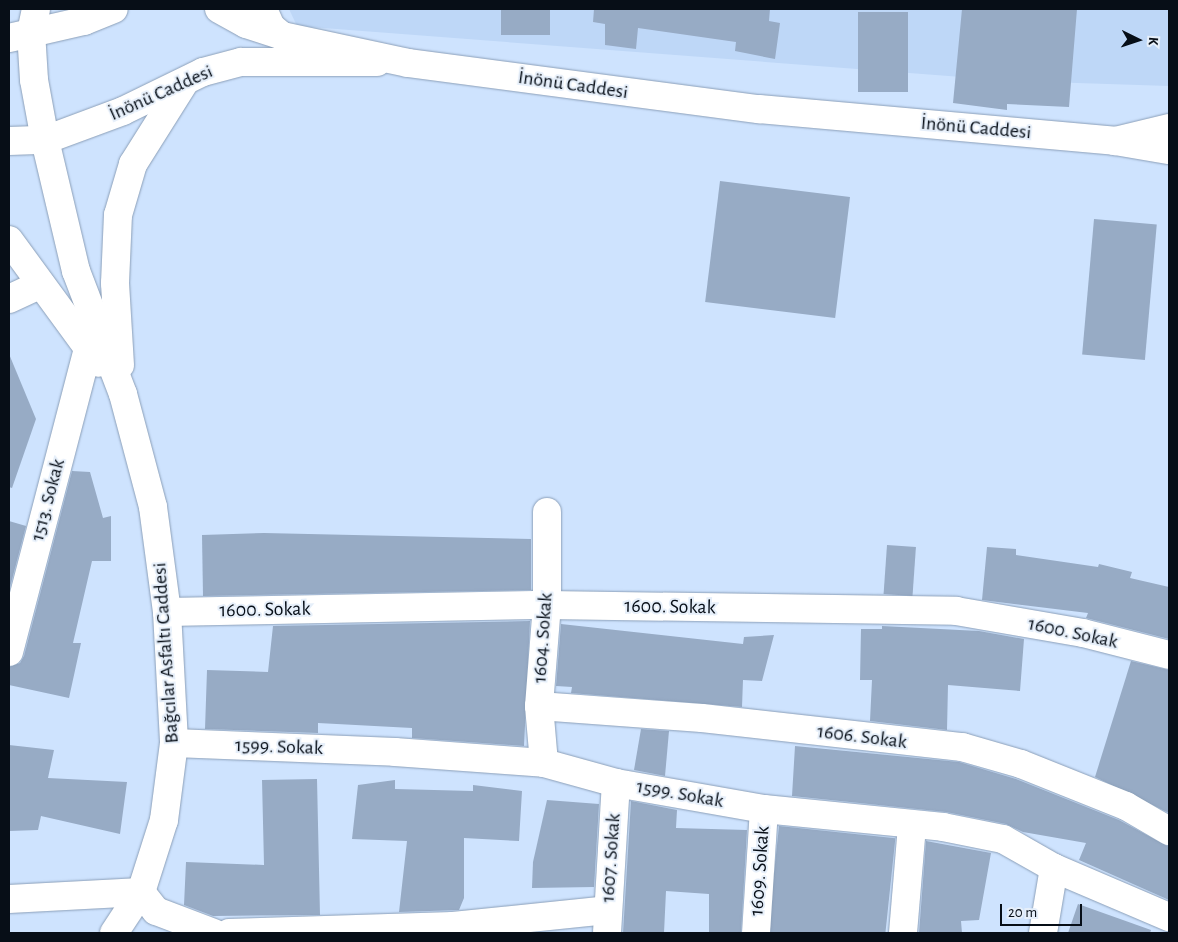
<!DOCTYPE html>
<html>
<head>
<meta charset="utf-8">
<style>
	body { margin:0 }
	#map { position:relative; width:1178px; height:942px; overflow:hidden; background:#cee3fe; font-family:"Alegreya Sans",sans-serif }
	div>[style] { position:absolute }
	.built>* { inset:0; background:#bed7f7 }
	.building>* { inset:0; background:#97abc5; transform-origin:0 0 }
	.roads { filter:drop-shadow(0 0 1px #8b9fb8) drop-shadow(0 0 1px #8b9fb8) }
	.minor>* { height:28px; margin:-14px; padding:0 14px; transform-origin:14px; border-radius:14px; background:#fff }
	.secondary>* { height:28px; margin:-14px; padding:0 14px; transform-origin:14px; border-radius:14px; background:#fff }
	.primary>* { height:28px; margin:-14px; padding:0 14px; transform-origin:14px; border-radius:14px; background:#fff }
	span { translate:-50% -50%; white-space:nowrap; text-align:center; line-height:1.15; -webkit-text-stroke:4px #e6effa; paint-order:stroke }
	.street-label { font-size:20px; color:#070e17 }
	.frame { position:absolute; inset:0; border:10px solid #070e17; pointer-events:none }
	.north { position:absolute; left:1113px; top:15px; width:50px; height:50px; -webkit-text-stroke:4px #e6effa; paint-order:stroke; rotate:94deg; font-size:14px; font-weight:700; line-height:20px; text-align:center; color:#070e17 }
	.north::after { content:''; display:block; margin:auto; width:18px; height:22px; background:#070e17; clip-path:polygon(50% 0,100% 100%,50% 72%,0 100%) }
	.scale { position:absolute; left:1000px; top:904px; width:82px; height:22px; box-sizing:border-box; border:2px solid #070e17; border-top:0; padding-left:6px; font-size:15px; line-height:18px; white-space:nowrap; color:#070e17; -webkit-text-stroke:4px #e6effa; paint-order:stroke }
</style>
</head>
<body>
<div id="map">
	<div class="built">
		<i style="clip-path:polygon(289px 9px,1169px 9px,1169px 86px,1014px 81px,297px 26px)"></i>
	</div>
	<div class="building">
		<i style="left:501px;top:9px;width:49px;height:26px"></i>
		<i style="clip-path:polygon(594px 9px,770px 9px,769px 21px,780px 23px,775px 59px,735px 51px,736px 42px,638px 28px,636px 49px,605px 45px,605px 24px,593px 22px)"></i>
		<i style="clip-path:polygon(962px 9px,1077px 9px,1069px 107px,1007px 104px,1007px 110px,953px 103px)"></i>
		<i style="left:858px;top:12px;width:50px;height:80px"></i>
		<i style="left:720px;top:181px;width:131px;height:122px;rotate:7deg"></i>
		<i style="left:1094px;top:219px;width:63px;height:136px;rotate:5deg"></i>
		<i style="clip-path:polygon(9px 354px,36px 419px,12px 488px,9px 487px)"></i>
		<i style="clip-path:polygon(72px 471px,90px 472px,103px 518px,111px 516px,111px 561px,92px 561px,73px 643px,81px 643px,69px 698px,9px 685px,9px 667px,20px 663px,24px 656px)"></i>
		<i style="clip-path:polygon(9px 521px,26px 526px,9px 591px)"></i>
		<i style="clip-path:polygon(264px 533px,531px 539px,531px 590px,203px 596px,202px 535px)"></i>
		<i style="left:887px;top:545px;width:29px;height:49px;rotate:4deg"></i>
		<i style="clip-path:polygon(987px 547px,1016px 549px,1016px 555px,1098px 567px,1099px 564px,1132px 572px,1130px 578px,1169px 587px,1169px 639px,1086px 618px,1088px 613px,982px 600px)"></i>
		<i style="clip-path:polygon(530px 621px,524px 746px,412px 738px,412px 728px,318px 723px,318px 733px,205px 729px,207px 670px,268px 672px,273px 626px)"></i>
		<i style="clip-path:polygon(561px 624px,743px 644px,744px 637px,774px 635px,762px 681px,743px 680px,742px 707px,571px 693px,572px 687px,556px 686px)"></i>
		<i style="clip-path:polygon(882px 626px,979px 631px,1024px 639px,1020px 691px,948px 685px,947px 730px,870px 721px,872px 680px,860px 680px,861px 629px,882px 629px)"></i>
		<i style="clip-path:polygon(1131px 661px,1169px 670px,1169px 813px,1095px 777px)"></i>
		<i style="clip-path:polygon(641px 729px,669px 731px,665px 776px,634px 770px)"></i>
		<i style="clip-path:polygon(9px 745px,54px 750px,48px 778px,127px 782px,120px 834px,41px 816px,38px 830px,9px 831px)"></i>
		<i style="clip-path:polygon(795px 746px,959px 762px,1016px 779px,1119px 820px,1169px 847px,1169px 900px,1079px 860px,1086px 843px,1023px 832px,1006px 824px,946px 812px,792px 796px)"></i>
		<i style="clip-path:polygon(317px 779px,320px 915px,213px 916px,184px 905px,186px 862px,264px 865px,262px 780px)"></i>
		<i style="clip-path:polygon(395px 780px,395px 789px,473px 791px,473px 785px,522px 791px,519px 841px,464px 838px,464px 898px,459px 910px,399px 912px,407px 841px,352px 839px,358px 785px)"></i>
		<i style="clip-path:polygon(547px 800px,599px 804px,594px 887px,532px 888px,533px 862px)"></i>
		<i style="clip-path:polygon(631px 801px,677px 810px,676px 828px,747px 830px,741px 933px,709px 933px,709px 894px,666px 891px,664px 933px,623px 933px)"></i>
		<i style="left:779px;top:826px;width:117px;height:107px;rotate:6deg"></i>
		<i style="clip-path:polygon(926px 841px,991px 853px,979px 920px,961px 921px,962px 933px,919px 933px)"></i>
		<i style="clip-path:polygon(1078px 904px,1151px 930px,1150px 933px,1068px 933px)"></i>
	</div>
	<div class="roads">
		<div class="minor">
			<i style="left:9px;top:299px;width:35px;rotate:-25deg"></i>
			<i style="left:167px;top:612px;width:380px;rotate:-1.1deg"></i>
			<i style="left:547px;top:605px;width:409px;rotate:0.8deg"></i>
			<i style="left:956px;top:611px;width:129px;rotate:9.8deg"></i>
			<i style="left:1083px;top:633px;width:89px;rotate:14.3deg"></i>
			<i style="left:9px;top:652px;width:314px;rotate:-75.4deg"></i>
			<i style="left:539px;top:706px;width:163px;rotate:4.2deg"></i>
			<i style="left:702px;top:718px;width:262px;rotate:6.4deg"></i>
			<i style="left:962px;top:747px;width:61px;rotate:16.1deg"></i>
			<i style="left:1021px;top:764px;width:113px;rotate:21.8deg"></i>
			<i style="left:1126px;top:806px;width:50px;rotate:30.2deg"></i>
			<i style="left:174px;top:743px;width:221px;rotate:2.3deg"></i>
			<i style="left:395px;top:752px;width:149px;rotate:4.2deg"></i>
			<i style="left:544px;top:763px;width:75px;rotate:15.5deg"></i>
			<i style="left:616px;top:783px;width:150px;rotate:10deg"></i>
			<i style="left:764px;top:809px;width:180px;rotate:5.7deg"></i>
			<i style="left:943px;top:827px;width:61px;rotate:11.3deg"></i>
			<i style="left:1003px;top:839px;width:59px;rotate:29.6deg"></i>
			<i style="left:1054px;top:868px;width:125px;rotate:23.1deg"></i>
			<i style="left:544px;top:763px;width:57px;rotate:-95deg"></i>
			<i style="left:539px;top:706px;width:101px;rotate:-85.5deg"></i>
			<i style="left:547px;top:605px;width:93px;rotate:-90deg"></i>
			<i style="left:9px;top:899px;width:132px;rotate:-3deg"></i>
			<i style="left:141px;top:892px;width:24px;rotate:52deg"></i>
			<i style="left:156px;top:911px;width:62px;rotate:20.8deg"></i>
			<i style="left:229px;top:933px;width:224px;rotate:-1.8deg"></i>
			<i style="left:453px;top:926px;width:155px;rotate:-5.9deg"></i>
			<i style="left:607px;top:933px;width:150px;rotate:-86.6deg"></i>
			<i style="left:756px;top:933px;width:124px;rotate:-86.3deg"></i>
			<i style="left:903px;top:933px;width:108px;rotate:-85.2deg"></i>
			<i style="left:1043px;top:933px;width:66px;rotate:-80.4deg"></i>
		</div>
		<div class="secondary">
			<i style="left:36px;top:9px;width:24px;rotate:102deg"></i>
			<i style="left:31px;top:32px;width:48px;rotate:86.4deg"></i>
			<i style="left:34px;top:80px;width:61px;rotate:79.6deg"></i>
			<i style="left:45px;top:140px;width:135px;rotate:76.7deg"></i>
			<i style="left:76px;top:271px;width:132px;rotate:69.1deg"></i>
			<i style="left:123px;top:394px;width:117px;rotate:75.1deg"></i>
			<i style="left:153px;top:507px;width:106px;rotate:82.4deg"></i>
			<i style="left:167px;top:612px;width:131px;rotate:86.9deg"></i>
			<i style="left:174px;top:743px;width:78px;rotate:97.4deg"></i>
			<i style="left:164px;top:820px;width:76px;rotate:107.7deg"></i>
			<i style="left:141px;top:892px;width:49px;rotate:123.4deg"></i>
			<i style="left:263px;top:9px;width:20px;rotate:66deg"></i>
			<i style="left:271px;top:27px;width:14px;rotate:39deg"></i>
			<i style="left:9px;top:38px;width:77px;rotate:-12.8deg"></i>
			<i style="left:84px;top:21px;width:32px;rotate:-22deg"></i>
			<i style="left:9px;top:141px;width:36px;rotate:-2deg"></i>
			<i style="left:45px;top:140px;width:83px;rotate:-20.4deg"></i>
			<i style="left:123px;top:111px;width:89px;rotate:-26deg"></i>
			<i style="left:203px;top:72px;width:39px;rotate:-15deg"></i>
			<i style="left:241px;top:62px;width:136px"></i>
			<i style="left:1115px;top:141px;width:56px;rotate:-13.5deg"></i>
			<i style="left:9px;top:240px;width:152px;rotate:53.8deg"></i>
			<i style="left:120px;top:365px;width:82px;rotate:-93.5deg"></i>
			<i style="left:115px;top:283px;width:68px;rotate:-87.5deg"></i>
			<i style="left:118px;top:215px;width:53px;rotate:-73.6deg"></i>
			<i style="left:133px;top:164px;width:96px;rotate:-57.8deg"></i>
		</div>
		<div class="primary">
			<i style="left:219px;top:9px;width:31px;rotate:29deg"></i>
			<i style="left:246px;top:24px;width:38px;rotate:18deg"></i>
			<i style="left:282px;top:36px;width:129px;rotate:12.1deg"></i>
			<i style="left:408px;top:63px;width:354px;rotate:7.5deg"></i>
			<i style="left:759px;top:109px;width:357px;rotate:5.1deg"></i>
			<i style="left:1115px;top:141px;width:55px;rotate:9.5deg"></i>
		</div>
	</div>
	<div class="street-label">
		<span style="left:573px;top:85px;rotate:8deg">İnönü Caddesi</span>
		<span style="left:161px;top:93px;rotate:-24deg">İnönü Caddesi</span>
		<span style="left:976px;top:128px;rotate:5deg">İnönü Caddesi</span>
		<span style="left:48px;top:500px;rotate:-75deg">1513. Sokak</span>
		<span style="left:670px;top:607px;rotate:1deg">1600. Sokak</span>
		<span style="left:265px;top:610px;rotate:-1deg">1600. Sokak</span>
		<span style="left:1073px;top:633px;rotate:12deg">1600. Sokak</span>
		<span style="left:543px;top:638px;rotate:-86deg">1604. Sokak</span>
		<span style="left:166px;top:653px;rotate:-94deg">Bağcılar Asfaltı Caddesi</span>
		<span style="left:862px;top:737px;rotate:7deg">1606. Sokak</span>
		<span style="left:279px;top:747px;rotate:2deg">1599. Sokak</span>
		<span style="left:680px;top:794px;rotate:10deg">1599. Sokak</span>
		<span style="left:611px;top:858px;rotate:-86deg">1607. Sokak</span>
		<span style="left:760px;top:871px;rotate:-86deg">1609. Sokak</span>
	</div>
	<div class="frame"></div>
	<div class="north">K</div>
	<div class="scale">20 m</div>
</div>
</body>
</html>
